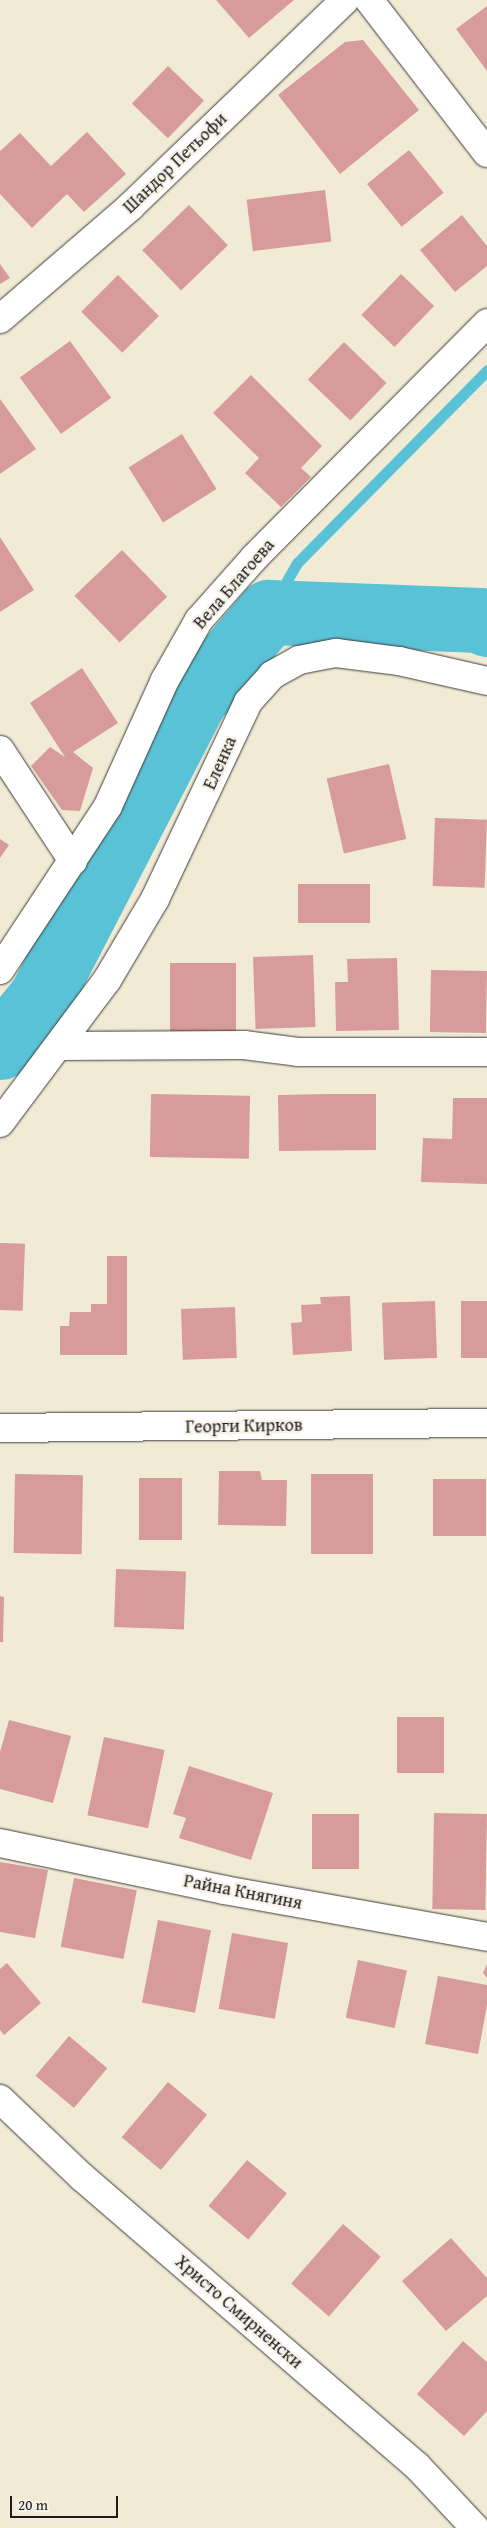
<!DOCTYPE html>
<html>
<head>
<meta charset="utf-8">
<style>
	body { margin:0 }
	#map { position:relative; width:487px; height:2528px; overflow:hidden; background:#f1ebd5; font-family:"Gentium Book Plus",serif }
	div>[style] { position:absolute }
	.stream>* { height:11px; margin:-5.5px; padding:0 5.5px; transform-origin:5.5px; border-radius:5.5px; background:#5ac2d7 }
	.river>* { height:65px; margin:-32.5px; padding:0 32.5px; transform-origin:32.5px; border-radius:32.5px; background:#5ac2d7 }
	.building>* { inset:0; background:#d69b9a; transform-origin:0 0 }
	.roads { filter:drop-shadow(0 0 1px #3c3b38) drop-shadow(0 0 1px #3c3b38) }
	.minor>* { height:28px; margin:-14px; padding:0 14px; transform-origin:14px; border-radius:14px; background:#fff }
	span { translate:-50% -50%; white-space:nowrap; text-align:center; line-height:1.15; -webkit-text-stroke:4.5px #f7f3e8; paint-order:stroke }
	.street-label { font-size:18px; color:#1c1c1c }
	.scale { position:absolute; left:10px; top:2496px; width:108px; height:22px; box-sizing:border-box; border:2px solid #1c1c1c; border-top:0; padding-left:6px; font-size:15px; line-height:18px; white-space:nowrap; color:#1c1c1c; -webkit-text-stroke:4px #f7f3e8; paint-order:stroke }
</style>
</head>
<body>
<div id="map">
	<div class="stream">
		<i style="left:269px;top:612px;width:56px;rotate:-60.3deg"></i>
		<i style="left:297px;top:563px;width:271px;rotate:-45.4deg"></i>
	</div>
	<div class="river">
		<i style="left:0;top:1047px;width:65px;rotate:-50.6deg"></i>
		<i style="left:41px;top:997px;width:334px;rotate:-62.7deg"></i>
		<i style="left:194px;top:700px;width:116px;rotate:-49.6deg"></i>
		<i style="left:269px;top:612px;width:211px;rotate:2.2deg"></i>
		<i style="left:480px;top:620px;width:8px;rotate:30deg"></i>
	</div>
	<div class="building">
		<i style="clip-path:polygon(216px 0,294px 0,249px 38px)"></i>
		<i style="clip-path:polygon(487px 6px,487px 71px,456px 29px)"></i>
		<i style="clip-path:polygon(363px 40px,419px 110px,340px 174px,278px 95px,345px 42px)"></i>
		<i style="left:168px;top:66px;width:50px;height:52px;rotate:44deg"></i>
		<i style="clip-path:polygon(87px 132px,126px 174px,84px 212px,67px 194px,32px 228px,0 194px,0 151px,20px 133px,51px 166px)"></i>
		<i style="left:409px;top:150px;width:55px;height:54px;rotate:51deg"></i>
		<i style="left:325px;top:190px;width:52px;height:79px;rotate:83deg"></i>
		<i style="left:189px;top:205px;width:56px;height:65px;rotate:46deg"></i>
		<i style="clip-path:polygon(462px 215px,487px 246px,487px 266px,455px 292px,420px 250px)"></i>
		<i style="clip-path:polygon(0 264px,10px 278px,0 284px)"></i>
		<i style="left:401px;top:274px;width:46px;height:57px;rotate:44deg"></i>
		<i style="left:118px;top:275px;width:58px;height:52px;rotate:45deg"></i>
		<i style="left:70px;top:341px;width:70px;height:62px;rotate:54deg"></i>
		<i style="left:344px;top:342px;width:59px;height:52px;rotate:44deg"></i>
		<i style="clip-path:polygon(251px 375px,322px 446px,301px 468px,311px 477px,281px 507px,245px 473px,259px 458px,213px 413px)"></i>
		<i style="clip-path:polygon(0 399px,36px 449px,0 474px)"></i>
		<i style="left:182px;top:434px;width:65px;height:63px;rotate:58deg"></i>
		<i style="clip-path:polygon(0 537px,34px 590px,0 612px)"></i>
		<i style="left:122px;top:550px;width:65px;height:66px;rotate:46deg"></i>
		<i style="clip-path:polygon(82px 668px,118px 723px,73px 752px,93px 768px,80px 811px,62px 810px,31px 766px,50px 747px,65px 757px,30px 703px)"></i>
		<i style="left:389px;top:764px;width:77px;height:64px;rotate:77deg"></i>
		<i style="left:435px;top:818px;width:52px;height:68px;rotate:2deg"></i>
		<i style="clip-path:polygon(0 839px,9px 845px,0 858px)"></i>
		<i style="left:298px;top:884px;width:72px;height:39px"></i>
		<i style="left:313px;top:955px;width:72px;height:60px;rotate:88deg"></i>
		<i style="clip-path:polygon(397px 958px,399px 1030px,336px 1031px,335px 982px,348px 982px,347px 959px)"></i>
		<i style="left:170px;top:963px;width:66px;height:74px"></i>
		<i style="left:431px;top:970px;width:56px;height:62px;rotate:1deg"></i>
		<i style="left:151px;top:1094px;width:99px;height:63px;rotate:1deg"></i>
		<i style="clip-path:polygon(329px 1094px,376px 1094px,376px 1150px,279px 1151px,278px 1095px)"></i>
		<i style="clip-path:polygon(453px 1098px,487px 1098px,487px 1184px,421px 1182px,423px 1138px,452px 1139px)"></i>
		<i style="left:0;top:1243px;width:25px;height:67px;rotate:2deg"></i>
		<i style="clip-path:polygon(107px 1256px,127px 1256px,127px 1355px,60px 1355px,60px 1326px,69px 1326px,70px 1312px,91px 1312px,91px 1304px,107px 1304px)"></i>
		<i style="clip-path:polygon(350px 1296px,352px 1351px,293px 1355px,291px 1323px,302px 1322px,301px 1305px,321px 1304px,320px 1297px)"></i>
		<i style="left:435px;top:1301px;width:57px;height:53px;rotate:88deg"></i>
		<i style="left:487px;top:1301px;width:57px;height:26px;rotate:90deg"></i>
		<i style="left:235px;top:1307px;width:51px;height:54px;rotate:88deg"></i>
		<i style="clip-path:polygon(219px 1471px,260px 1471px,262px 1480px,287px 1480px,286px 1526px,218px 1525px)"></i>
		<i style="left:15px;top:1474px;width:68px;height:79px;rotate:1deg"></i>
		<i style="left:311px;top:1474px;width:62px;height:80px"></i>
		<i style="left:139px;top:1478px;width:43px;height:62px"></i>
		<i style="left:433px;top:1479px;width:53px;height:57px"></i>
		<i style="left:116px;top:1569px;width:70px;height:58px;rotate:2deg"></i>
		<i style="clip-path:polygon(0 1596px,4px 1597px,3px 1642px,0 1642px)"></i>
		<i style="left:397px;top:1717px;width:47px;height:56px"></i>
		<i style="clip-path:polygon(9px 1720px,71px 1736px,53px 1803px,0 1789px,0 1752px)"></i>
		<i style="left:104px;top:1737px;width:62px;height:80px;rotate:12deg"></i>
		<i style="clip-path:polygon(189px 1766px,273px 1793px,251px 1860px,179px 1838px,186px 1818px,173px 1814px)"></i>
		<i style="left:434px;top:1813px;width:53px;height:96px;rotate:1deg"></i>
		<i style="left:312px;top:1814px;width:47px;height:55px"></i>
		<i style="clip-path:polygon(0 1862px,48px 1870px,35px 1938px,0 1932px)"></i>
		<i style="left:74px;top:1878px;width:64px;height:70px;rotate:11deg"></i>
		<i style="left:158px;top:1920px;width:54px;height:84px;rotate:11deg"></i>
		<i style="left:232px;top:1933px;width:57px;height:77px;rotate:10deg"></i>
		<i style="left:358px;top:1960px;width:50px;height:59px;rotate:12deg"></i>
		<i style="clip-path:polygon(7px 1963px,41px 2003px,4px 2035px,0 2030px,0 1969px)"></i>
		<i style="clip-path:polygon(487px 1964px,487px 1978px,483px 1973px)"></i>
		<i style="clip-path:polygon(438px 1976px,487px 1985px,487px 2005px,478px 2054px,425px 2044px)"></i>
		<i style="left:69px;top:2036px;width:50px;height:52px;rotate:40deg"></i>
		<i style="left:168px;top:2082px;width:51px;height:72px;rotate:40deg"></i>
		<i style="left:247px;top:2160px;width:52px;height:60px;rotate:40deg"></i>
		<i style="left:343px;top:2224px;width:50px;height:79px;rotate:41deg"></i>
		<i style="clip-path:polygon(451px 2238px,487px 2278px,487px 2296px,446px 2331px,402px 2281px)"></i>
		<i style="clip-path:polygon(463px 2341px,487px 2362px,487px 2411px,464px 2436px,417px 2394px)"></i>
	</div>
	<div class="roads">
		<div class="minor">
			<i style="left:369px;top:0;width:193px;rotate:52.4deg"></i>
			<i style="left:0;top:319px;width:172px;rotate:-40.7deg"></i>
			<i style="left:130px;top:207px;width:298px;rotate:-43.9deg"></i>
			<i style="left:0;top:750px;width:133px;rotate:56.7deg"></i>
			<i style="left:0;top:970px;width:196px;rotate:-56.6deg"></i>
			<i style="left:108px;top:806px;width:138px;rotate:-65.7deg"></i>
			<i style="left:165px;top:680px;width:69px;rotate:-60.5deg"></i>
			<i style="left:199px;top:620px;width:83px;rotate:-48.4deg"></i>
			<i style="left:254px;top:558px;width:331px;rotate:-45.2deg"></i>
			<i style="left:59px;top:1046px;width:185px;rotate:-0.3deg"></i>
			<i style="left:244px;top:1045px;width:54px;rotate:7.4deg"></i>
			<i style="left:298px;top:1052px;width:189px"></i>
			<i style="left:0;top:1123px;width:179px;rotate:-53.2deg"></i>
			<i style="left:107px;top:980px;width:94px;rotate:-59.3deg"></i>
			<i style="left:155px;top:899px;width:218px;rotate:-64.7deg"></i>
			<i style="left:248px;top:702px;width:36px;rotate:-48deg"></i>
			<i style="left:272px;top:675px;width:31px;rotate:-29deg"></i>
			<i style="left:299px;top:660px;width:38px;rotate:-11deg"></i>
			<i style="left:336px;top:653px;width:64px;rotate:7.2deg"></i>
			<i style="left:399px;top:661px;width:90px;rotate:12.8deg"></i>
			<i style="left:0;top:1428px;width:487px;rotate:-0.6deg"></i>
			<i style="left:0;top:1843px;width:229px;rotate:11.8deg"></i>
			<i style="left:224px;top:1890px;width:267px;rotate:10.1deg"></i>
			<i style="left:0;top:2099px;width:113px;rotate:43.6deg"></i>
			<i style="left:82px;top:2177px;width:442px;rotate:40.8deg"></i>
			<i style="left:417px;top:2466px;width:85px;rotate:46.9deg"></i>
		</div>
	</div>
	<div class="street-label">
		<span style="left:175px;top:163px;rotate:-44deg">Шандор Петьофи</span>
		<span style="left:234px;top:584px;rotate:-49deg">Вела Благоева</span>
		<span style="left:220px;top:763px;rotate:-66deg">Еленка</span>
		<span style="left:244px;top:1426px;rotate:-1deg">Георги Кирков</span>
		<span style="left:243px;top:1892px;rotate:11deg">Райна Княгиня</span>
		<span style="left:239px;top:2312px;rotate:41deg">Христо Смирненски</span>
	</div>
	<div class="scale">20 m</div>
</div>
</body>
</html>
